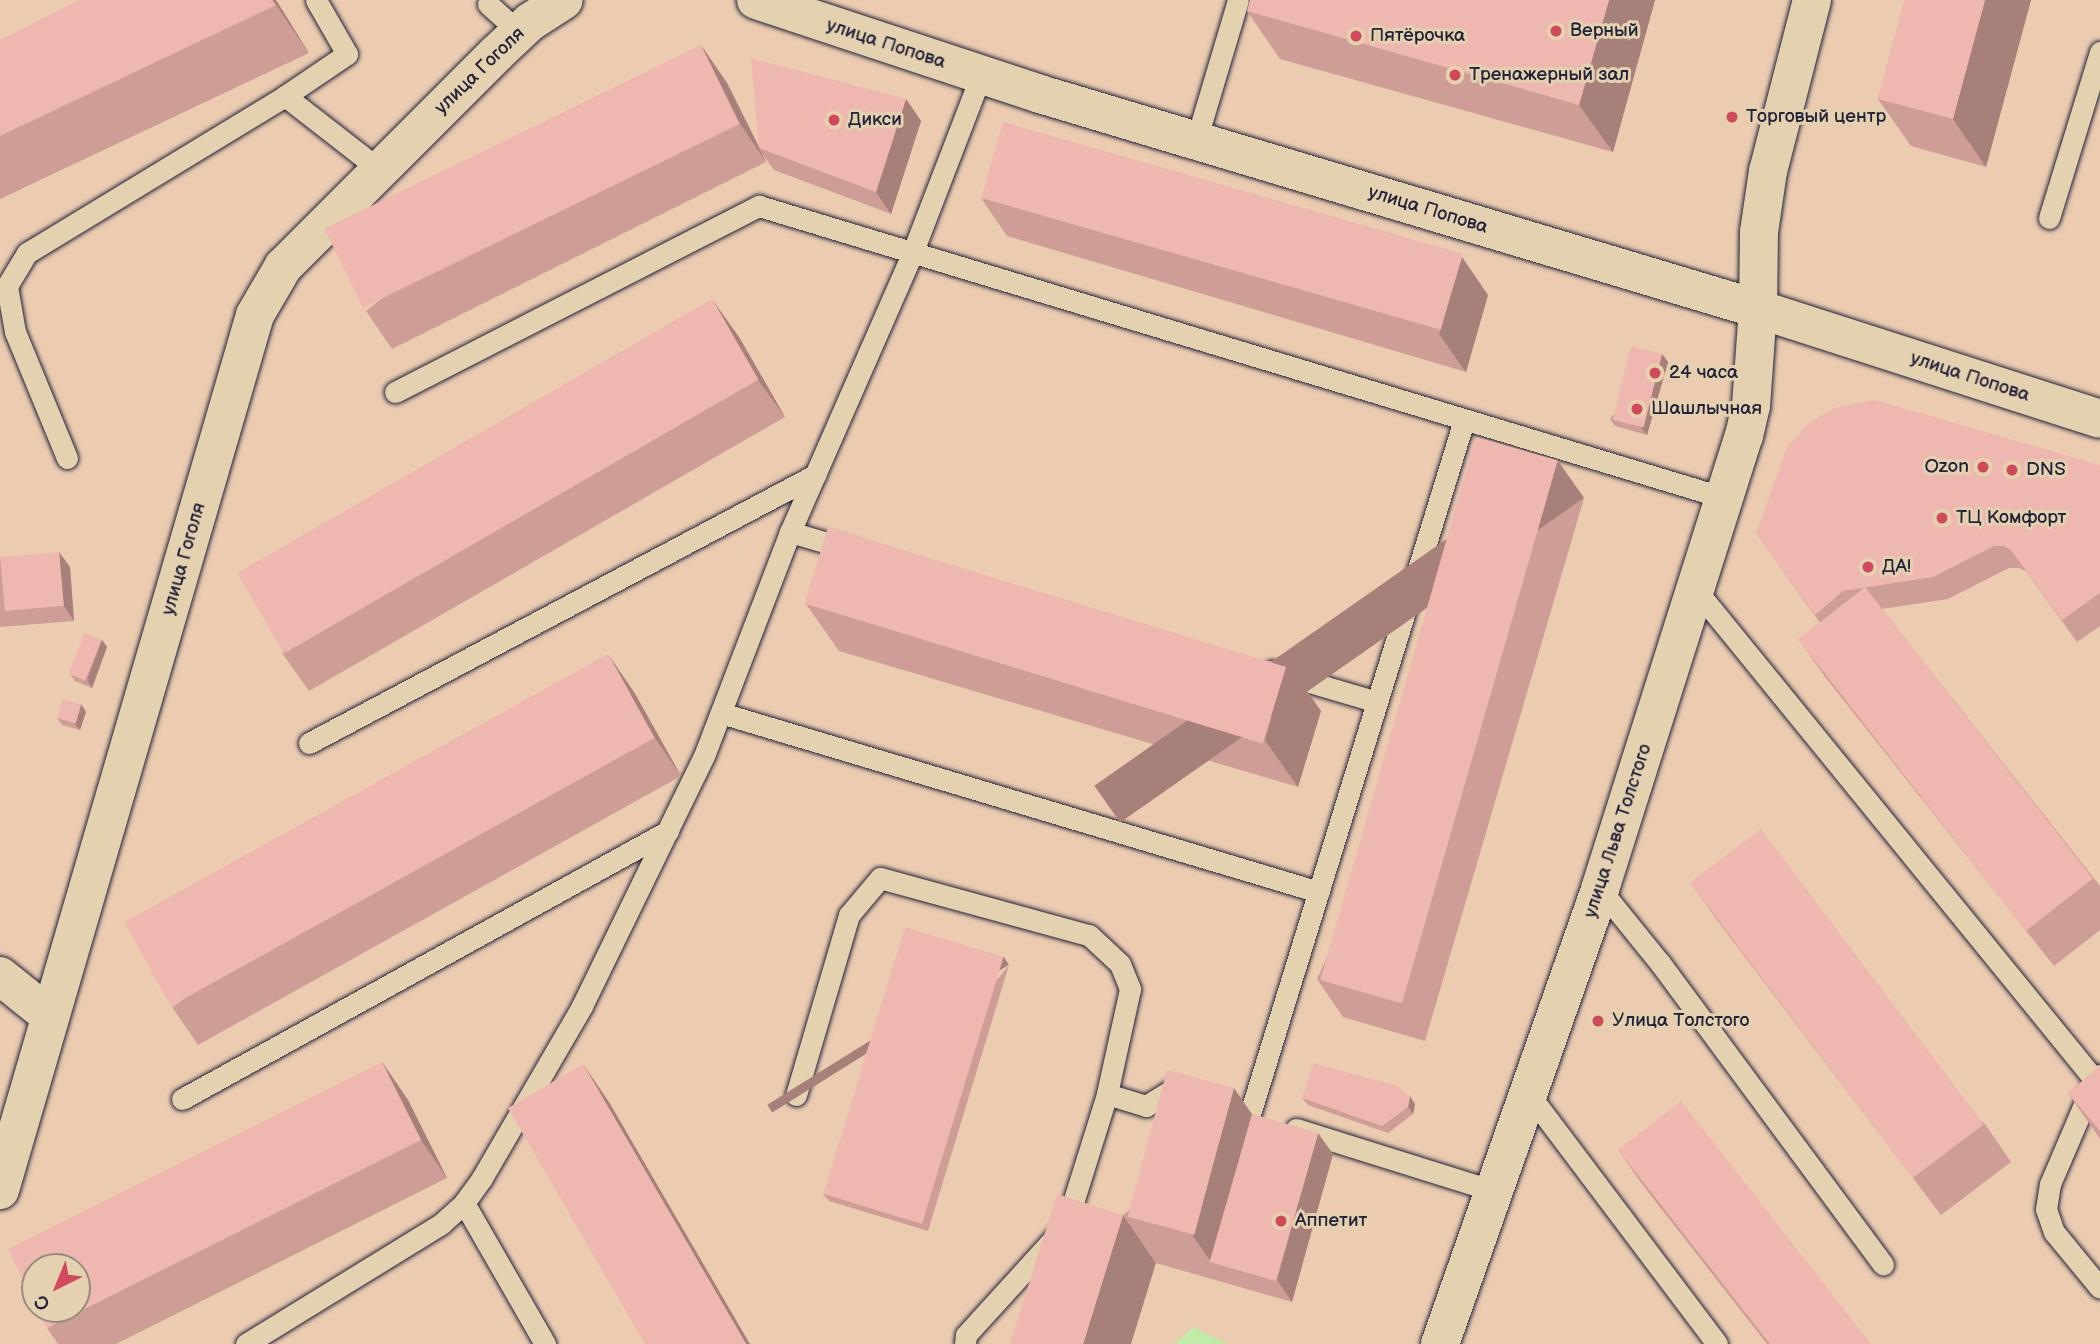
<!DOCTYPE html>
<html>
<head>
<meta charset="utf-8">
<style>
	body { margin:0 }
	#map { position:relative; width:2100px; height:1344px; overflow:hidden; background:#ebccb1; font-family:"Balsamiq Sans",sans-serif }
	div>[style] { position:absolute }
	.green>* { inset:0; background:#c0eba8 }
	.roads { filter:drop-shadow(0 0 2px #22223b) drop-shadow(0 0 2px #22223b) }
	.service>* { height:21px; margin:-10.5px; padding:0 10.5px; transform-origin:10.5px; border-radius:10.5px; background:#e4d1af }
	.minor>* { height:38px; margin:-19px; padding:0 19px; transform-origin:19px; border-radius:19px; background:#e4d1af }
	.tertiary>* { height:38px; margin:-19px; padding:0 19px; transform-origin:19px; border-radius:19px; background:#e4d1af }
	.secondary>* { height:38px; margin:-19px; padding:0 19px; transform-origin:19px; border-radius:19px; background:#e4d1af }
	.wall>* { inset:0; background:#cd9d96 }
	.shaded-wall>* { inset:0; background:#a7807a; transform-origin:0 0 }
	.building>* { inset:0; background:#eeb7af; transform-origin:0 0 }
	.dots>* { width:19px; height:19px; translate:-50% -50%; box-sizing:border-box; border:4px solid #e4d1af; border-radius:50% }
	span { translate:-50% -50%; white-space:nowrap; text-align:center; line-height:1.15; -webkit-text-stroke:6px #e4d1af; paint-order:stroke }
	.poi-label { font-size:19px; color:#22223b }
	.left { translate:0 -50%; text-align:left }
	.right { translate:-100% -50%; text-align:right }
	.street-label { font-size:19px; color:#22223b }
	.north { position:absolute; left:21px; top:1253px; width:70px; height:70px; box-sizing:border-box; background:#e4d1af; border:2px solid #968b81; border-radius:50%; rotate:223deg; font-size:19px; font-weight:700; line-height:28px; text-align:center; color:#22223b }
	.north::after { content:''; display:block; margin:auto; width:24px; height:32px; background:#d1495b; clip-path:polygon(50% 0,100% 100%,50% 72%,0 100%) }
</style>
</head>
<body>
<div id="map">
	<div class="green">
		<i style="clip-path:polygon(1193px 1327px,1227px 1344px,1175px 1344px)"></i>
	</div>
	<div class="roads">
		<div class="service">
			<i style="left:488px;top:4px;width:42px;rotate:42.1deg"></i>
			<i style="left:285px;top:96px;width:75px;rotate:-34.1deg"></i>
			<i style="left:347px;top:54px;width:62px;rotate:-119.9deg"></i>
			<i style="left:1196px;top:141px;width:147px;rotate:-73.4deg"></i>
			<i style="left:2049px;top:218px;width:174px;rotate:-72.9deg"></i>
			<i style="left:395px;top:392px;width:409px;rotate:-27.1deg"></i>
			<i style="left:759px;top:206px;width:1009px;rotate:16.82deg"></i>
			<i style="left:67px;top:458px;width:136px;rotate:-112.4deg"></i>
			<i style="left:15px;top:332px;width:47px;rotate:-99.9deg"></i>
			<i style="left:7px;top:286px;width:39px;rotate:-59deg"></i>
			<i style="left:27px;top:253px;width:302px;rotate:-31.3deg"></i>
			<i style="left:285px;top:96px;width:120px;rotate:37.9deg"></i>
			<i style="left:790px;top:532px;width:64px;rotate:16.4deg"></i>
			<i style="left:1696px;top:590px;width:630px;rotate:50.86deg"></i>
			<i style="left:2094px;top:1079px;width:7px;rotate:-34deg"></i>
			<i style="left:1272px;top:671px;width:109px;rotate:16.4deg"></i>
			<i style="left:721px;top:713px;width:624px;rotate:16.66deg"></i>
			<i style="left:309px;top:743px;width:573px;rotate:-27.91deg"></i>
			<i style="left:1600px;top:889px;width:95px;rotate:51deg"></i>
			<i style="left:1660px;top:963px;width:375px;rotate:53.5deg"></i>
			<i style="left:2092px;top:1086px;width:107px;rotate:113.2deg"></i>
			<i style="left:2050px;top:1184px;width:25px;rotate:99deg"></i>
			<i style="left:2046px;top:1209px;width:24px;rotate:71deg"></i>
			<i style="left:2054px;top:1232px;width:72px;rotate:50.6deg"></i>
			<i style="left:1528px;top:1093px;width:314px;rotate:53deg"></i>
			<i style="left:796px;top:1095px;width:188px;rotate:-73.6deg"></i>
			<i style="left:849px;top:915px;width:48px;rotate:-50deg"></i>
			<i style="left:880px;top:878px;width:217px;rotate:15.3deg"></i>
			<i style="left:1089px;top:935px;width:42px;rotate:43.1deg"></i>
			<i style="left:1120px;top:964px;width:27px;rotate:68deg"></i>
			<i style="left:1130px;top:989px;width:107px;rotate:102.4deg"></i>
			<i style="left:182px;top:1099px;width:555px;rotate:-28.87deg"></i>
			<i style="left:1250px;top:1114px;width:726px;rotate:-72.86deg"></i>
			<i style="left:1296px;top:1129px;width:207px;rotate:17.4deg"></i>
			<i style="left:464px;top:1203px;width:163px;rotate:60.1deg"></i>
			<i style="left:246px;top:1344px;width:229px;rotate:-31.6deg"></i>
			<i style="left:441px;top:1224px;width:31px;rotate:-42deg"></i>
			<i style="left:464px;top:1203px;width:31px;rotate:-54deg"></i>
			<i style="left:482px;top:1178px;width:199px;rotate:-59.8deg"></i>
			<i style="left:582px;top:1006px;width:278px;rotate:-64deg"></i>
			<i style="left:704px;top:756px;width:240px;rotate:-69deg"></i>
			<i style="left:790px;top:532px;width:304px;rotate:-66.3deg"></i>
			<i style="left:912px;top:254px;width:192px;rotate:-68.9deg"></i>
			<i style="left:965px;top:1344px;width:9px;rotate:-84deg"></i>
			<i style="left:966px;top:1335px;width:149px;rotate:-47.7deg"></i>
			<i style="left:1066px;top:1225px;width:137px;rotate:-72.6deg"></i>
			<i style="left:1107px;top:1094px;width:41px;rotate:17.1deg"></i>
			<i style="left:1146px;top:1106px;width:31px;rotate:-32deg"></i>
			<i style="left:1172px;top:1090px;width:14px;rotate:17deg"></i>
		</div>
		<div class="minor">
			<i style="left:756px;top:0;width:299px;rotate:18.3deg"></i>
			<i style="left:1040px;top:94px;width:749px;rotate:16.67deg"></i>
			<i style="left:0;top:976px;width:64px;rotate:38.7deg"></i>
			<i style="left:0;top:1190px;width:911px;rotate:-73.75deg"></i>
			<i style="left:255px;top:315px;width:56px;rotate:-59.7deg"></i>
			<i style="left:283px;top:267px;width:301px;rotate:-45deg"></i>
			<i style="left:496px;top:54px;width:47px;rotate:-43.3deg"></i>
			<i style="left:530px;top:22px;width:40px;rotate:-32.9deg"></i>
		</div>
		<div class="tertiary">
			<i style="left:1440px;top:1344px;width:482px;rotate:-70.6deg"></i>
			<i style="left:1600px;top:889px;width:475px;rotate:-72.4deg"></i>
			<i style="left:1744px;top:436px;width:31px;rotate:-77deg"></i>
			<i style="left:1751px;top:406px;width:97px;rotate:-85.9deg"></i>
		</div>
		<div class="secondary">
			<i style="left:1812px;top:0;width:177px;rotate:104.4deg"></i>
			<i style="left:1768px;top:171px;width:62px;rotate:98.4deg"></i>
			<i style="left:1759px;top:232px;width:77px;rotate:90.7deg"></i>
			<i style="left:1758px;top:309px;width:359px;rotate:17.8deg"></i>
		</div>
	</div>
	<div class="wall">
		<i style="clip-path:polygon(276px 0,309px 53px,0 199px,0 40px)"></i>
		<i style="clip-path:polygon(1655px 0,1613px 152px,1280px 59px,1247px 11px)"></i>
		<i style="clip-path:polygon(1905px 0,2031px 0,1986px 167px,1911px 146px,1878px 99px)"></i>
		<i style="clip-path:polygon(701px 45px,727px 83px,758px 145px,906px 99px,921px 121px,891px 214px,774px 170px,763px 155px,766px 162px,392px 349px,366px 311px)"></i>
		<i style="clip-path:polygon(981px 198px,1488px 295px,1466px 372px,1007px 236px)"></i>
		<i style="clip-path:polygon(739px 337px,785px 417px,309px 691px,282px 653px)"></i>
		<i style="clip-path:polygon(1662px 354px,1668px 362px,1647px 435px,1615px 426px,1610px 419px)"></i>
		<i style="clip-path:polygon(1558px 461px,1584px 498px,1425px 1041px,1343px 1017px,1317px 979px)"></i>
		<i style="clip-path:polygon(2100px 465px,2100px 626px,2077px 642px,2026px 571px,2019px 568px,2009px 568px,1948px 599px,1882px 609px,2100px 886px,2100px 930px,2054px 966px,1826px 678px,1799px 640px,1820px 623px,1756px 533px)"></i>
		<i style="clip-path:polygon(0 557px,70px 567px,74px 621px,0 627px)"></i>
		<i style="clip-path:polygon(806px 604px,1287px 663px,1321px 711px,1298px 787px,839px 651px)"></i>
		<i style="clip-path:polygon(102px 640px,107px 647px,92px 688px,75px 681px,70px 674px)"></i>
		<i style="clip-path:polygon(634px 692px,681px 776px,198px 1045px,172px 1007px)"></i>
		<i style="clip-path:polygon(81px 704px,86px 712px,80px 730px,62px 725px,57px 718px)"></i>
		<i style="clip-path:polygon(1690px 882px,1985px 1124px,2011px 1162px,1941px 1215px,1717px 920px)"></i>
		<i style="clip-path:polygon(1009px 965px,928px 1231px,829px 1201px,823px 1194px)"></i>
		<i style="clip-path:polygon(382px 1062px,408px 1100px,447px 1178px,116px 1344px,58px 1344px,47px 1328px)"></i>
		<i style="clip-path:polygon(2100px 1066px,2100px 1139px,2068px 1093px)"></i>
		<i style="clip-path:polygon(1302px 1098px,1415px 1104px,1413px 1114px,1388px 1133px,1308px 1105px)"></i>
		<i style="clip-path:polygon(1252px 1114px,1333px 1154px,1292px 1302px,1156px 1263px,1123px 1215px)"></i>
		<i style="clip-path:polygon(1618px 1150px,1871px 1344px,1767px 1344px,1645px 1188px)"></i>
	</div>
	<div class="shaded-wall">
		<i style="clip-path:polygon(272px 0,276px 0,309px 53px,276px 5px)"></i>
		<i style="clip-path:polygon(1609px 0,1655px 0,1613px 152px,1579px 105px)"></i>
		<i style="clip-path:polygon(1985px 0,2031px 0,1986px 167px,1953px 119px)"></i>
		<i style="clip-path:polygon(701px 45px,727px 83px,760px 149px,759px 148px,766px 162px,740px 124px)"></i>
		<i style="clip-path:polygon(906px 99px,921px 121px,891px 214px,876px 192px)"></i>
		<i style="clip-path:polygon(1462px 257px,1488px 295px,1466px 372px,1439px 334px)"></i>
		<i style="clip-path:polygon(712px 299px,739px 337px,785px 417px,758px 380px)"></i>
		<i style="clip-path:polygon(1662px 354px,1668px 362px,1647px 435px,1641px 428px)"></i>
		<i style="left:1558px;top:461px;width:45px;height:566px;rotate:55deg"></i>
		<i style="clip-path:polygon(59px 552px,70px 567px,74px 621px,64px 606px)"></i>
		<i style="clip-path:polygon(102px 640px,107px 647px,92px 688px,87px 680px)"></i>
		<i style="clip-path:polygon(608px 654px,634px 692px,681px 776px,655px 738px)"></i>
		<i style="clip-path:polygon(1287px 663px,1321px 711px,1298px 787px,1265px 740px)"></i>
		<i style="clip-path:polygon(81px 704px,86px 712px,80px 730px,74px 723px)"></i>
		<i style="left:1004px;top:957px;width:9px;height:279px;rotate:58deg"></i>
		<i style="clip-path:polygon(382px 1062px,408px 1100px,447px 1178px,421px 1140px)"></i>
		<i style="clip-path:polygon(583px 1064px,609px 1102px,750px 1344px,746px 1344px)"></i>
		<i style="clip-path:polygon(1234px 1088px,1267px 1136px,1211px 1262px,1193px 1236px)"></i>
		<i style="clip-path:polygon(1410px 1096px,1415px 1104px,1413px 1114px,1408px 1107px)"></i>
		<i style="clip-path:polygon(1318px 1133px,1333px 1154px,1292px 1302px,1277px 1280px)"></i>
		<i style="clip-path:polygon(1123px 1215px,1156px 1263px,1131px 1344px,1083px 1344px)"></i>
	</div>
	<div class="building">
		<i style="clip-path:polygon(79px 0,272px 0,276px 5px,0 136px,0 40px)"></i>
		<i style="clip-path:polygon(1250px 0,1609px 0,1579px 105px,1247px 11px)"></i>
		<i style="clip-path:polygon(1905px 0,1985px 0,1953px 119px,1878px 99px)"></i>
		<i style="left:701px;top:45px;width:88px;height:419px;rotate:64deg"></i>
		<i style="clip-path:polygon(751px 58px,906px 99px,876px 192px,759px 148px)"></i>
		<i style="left:1003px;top:122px;width:478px;height:79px;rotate:16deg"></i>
		<i style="left:712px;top:299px;width:93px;height:548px;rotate:60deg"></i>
		<i style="left:1631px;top:346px;width:32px;height:76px;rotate:14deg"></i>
		<i style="clip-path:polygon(1875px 400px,2100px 465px,2100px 593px,2062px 620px,2011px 550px,2004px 546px,1994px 546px,1933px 577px,1843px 591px,1815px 615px,1756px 533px,1787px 447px,1809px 423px,1834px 408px)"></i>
		<i style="left:1476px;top:437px;width:85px;height:565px;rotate:16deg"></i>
		<i style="left:828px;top:527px;width:479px;height:80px;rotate:17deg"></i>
		<i style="left:59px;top:552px;width:54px;height:59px;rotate:85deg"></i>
		<i style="left:1865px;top:587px;width:370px;height:85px;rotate:52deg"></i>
		<i style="left:85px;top:633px;width:18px;height:44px;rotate:22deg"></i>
		<i style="left:608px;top:654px;width:96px;height:553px;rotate:61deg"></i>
		<i style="left:63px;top:699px;width:19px;height:20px;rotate:16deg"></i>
		<i style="left:1761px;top:829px;width:370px;height:89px;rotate:53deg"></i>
		<i style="left:905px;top:927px;width:103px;height:279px;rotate:17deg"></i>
		<i style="clip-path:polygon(382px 1062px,421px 1140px,47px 1328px,38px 1309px,77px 1309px,77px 1267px,35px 1267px,35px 1304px,8px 1249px)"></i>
		<i style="clip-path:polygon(1313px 1063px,1397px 1086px,1410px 1096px,1408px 1107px,1382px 1126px,1302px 1098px)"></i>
		<i style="clip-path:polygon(583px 1064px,746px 1344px,645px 1344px,508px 1108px)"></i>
		<i style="clip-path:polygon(2100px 1066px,2100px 1131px,2068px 1093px)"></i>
		<i style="left:1167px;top:1070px;width:69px;height:152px;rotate:15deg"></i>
		<i style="clip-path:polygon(1681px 1101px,1871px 1344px,1770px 1344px,1618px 1150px)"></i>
		<i style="left:1252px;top:1114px;width:69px;height:154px;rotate:16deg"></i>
		<i style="clip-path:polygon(1057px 1194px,1123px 1215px,1083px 1344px,1010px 1344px)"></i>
	</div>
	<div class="dots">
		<i style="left:1556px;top:31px;background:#d1495b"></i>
		<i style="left:1356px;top:36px;background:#d1495b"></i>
		<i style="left:1455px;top:75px;background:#d1495b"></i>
		<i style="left:1732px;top:117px;background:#d1495b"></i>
		<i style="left:834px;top:120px;background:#d1495b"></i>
		<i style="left:1655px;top:373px;background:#d1495b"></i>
		<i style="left:1637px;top:409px;background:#d1495b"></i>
		<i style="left:1983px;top:467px;background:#d1495b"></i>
		<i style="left:2012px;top:470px;background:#d1495b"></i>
		<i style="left:1942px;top:518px;background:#d1495b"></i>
		<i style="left:1868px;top:567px;background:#d1495b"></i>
		<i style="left:1598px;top:1021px;background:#d1495b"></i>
		<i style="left:1281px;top:1221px;background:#d1495b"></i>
	</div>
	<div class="poi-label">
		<span class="left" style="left:1570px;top:31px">Верный</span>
		<span class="left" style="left:1370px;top:36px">Пятёрочка</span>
		<span class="left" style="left:1469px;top:75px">Тренажерный зал</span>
		<span class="left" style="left:1746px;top:117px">Торговый центр</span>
		<span class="left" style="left:848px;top:120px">Дикси</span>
		<span class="left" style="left:1669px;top:373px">24 часа</span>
		<span class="left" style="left:1651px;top:409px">Шашлычная</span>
		<span class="right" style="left:1969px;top:467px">Ozon</span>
		<span class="left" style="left:2026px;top:470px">DNS</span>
		<span class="left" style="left:1956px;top:518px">ТЦ Комфорт</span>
		<span class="left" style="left:1882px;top:567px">ДА!</span>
		<span class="left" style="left:1612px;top:1021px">Улица Толстого</span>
		<span class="left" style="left:1295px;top:1221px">Аппетит</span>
	</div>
	<div class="street-label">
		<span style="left:886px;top:44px;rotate:18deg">улица Попова</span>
		<span style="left:480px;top:71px;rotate:-44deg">улица Гоголя</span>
		<span style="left:1428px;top:210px;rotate:17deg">улица Попова</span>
		<span style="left:1970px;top:377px;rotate:18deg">улица Попова</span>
		<span style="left:184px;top:559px;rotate:-74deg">улица Гоголя</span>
		<span style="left:1618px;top:831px;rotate:-72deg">улица Льва Толстого</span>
	</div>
	<div class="north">С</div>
</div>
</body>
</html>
